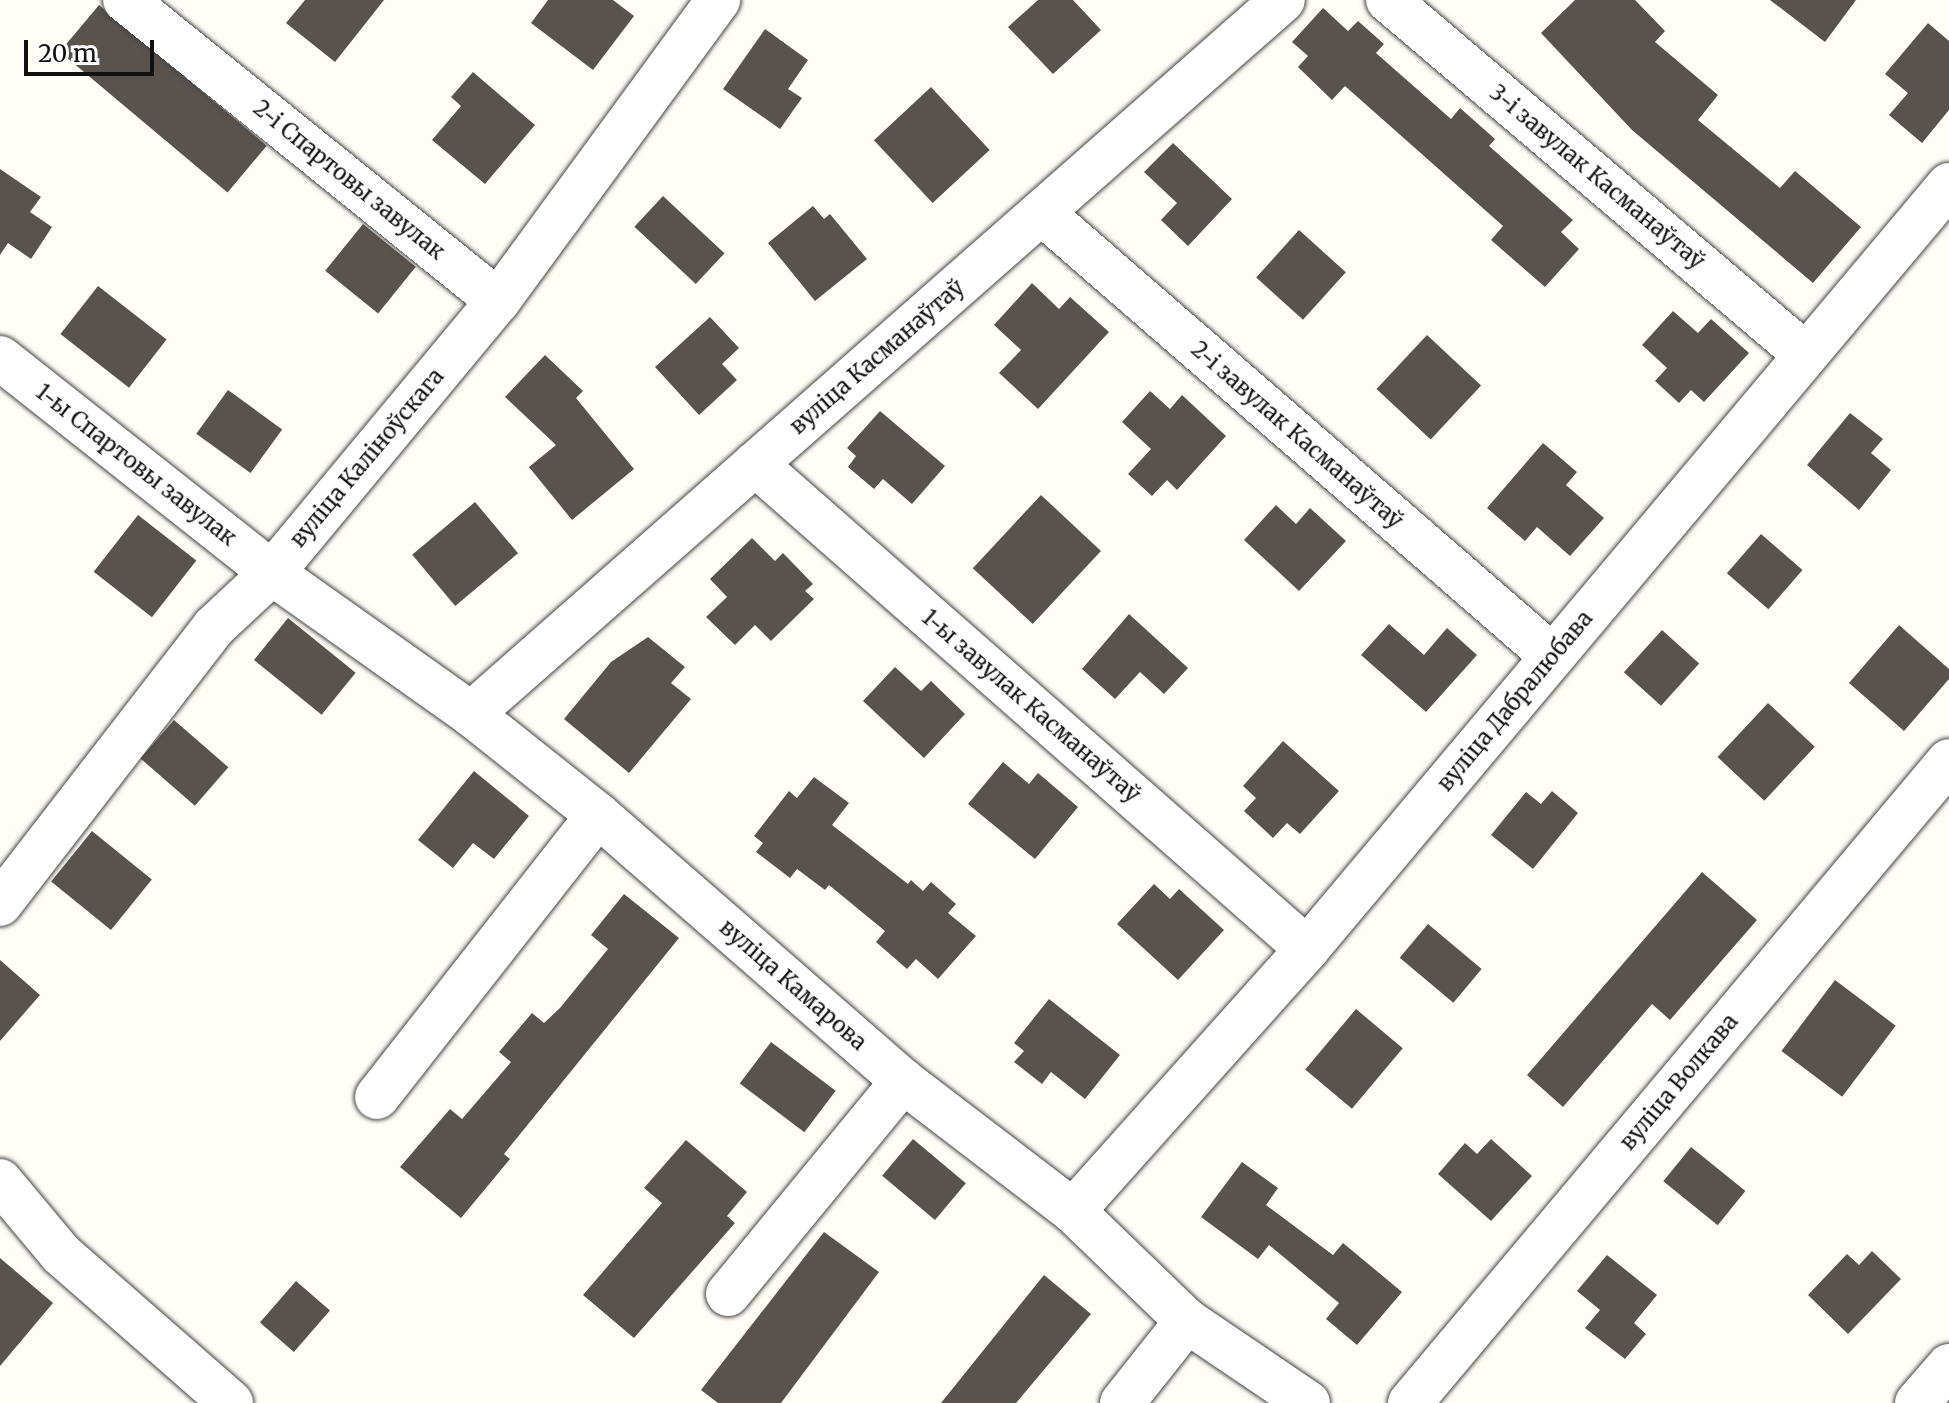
<!DOCTYPE html>
<html>
<head>
<meta charset="utf-8">
<style>
	body { margin:0 }
	#map { position:relative; width:1949px; height:1403px; overflow:hidden; background:#fffdf5; font-family:Merriweather,serif }
	div>[style] { position:absolute }
	.building>* { inset:0; background:#5a524d; transform-origin:0 0 }
	.roads { filter:drop-shadow(0 0 2px #444) drop-shadow(0 0 2px #444) }
	.minor>* { height:44px; margin:-22px; padding:0 22px; transform-origin:22px; border-radius:22px; background:#fff }
	span { translate:-50% -50%; white-space:nowrap; text-align:center; line-height:1.15; -webkit-text-stroke:8px #fff; paint-order:stroke }
	.street-label { font-size:22px; color:#111 }
	.scale { position:absolute; left:24px; top:40px; width:130px; height:36px; box-sizing:border-box; border:4px solid #111; border-top:0; padding-left:10px; font-size:24px; line-height:28px; white-space:nowrap; color:#111; -webkit-text-stroke:6px #fff; paint-order:stroke }
</style>
</head>
<body>
<div id="map">
	<div class="building">
		<i style="clip-path:polygon(305px 0,384px 0,335px 62px,286px 23px)"></i>
		<i style="clip-path:polygon(548px 0,613px 0,634px 16px,593px 70px,531px 23px)"></i>
		<i style="clip-path:polygon(1038px 0,1073px 0,1101px 30px,1053px 74px,1008px 27px)"></i>
		<i style="clip-path:polygon(1575px 0,1635px 0,1665px 31px,1655px 42px,1718px 95px,1698px 120px,1780px 188px,1795px 171px,1861px 227px,1813px 283px,1632px 130px,1541px 33px)"></i>
		<i style="clip-path:polygon(1770px 0,1856px 0,1825px 42px)"></i>
		<i style="left:99px;top:5px;width:219px;height:61px;rotate:40deg"></i>
		<i style="clip-path:polygon(1323px 8px,1348px 31px,1358px 21px,1384px 44px,1376px 53px,1451px 119px,1460px 108px,1495px 139px,1489px 146px,1573px 220px,1561px 232px,1579px 249px,1545px 287px,1491px 240px,1503px 226px,1345px 86px,1332px 100px,1298px 67px,1308px 56px,1292px 42px)"></i>
		<i style="clip-path:polygon(1928px 23px,1949px 41px,1949px 110px,1922px 143px,1889px 115px,1908px 93px,1885px 74px)"></i>
		<i style="clip-path:polygon(765px 29px,808px 60px,788px 89px,802px 98px,780px 129px,723px 89px)"></i>
		<i style="clip-path:polygon(473px 72px,535px 125px,485px 184px,432px 140px,461px 106px,451px 97px)"></i>
		<i style="left:931px;top:87px;width:86px;height:78px;rotate:47deg"></i>
		<i style="clip-path:polygon(1173px 143px,1232px 199px,1188px 246px,1161px 220px,1177px 203px,1144px 172px)"></i>
		<i style="clip-path:polygon(0 169px,41px 197px,30px 212px,52px 227px,31px 259px,8px 243px,0 255px)"></i>
		<i style="left:663px;top:196px;width:84px;height:42px;rotate:43deg"></i>
		<i style="clip-path:polygon(813px 206px,824px 219px,830px 214px,867px 259px,815px 301px,768px 243px)"></i>
		<i style="left:363px;top:224px;width:68px;height:60px;rotate:39deg"></i>
		<i style="left:1299px;top:230px;width:63px;height:64px;rotate:42deg"></i>
		<i style="clip-path:polygon(1032px 283px,1059px 309px,1070px 297px,1109px 332px,1038px 409px,999px 373px,1021px 350px,994px 325px)"></i>
		<i style="left:98px;top:286px;width:87px;height:61px;rotate:38deg"></i>
		<i style="clip-path:polygon(1673px 311px,1698px 333px,1711px 319px,1749px 353px,1704px 402px,1691px 390px,1679px 403px,1655px 381px,1667px 368px,1642px 345px)"></i>
		<i style="clip-path:polygon(710px 317px,739px 348px,722px 364px,737px 380px,699px 415px,655px 367px)"></i>
		<i style="left:1427px;top:335px;width:74px;height:74px;rotate:43deg"></i>
		<i style="clip-path:polygon(545px 355px,583px 391px,576px 398px,634px 469px,572px 520px,529px 467px,556px 445px,505px 397px)"></i>
		<i style="left:228px;top:390px;width:67px;height:54px;rotate:36deg"></i>
		<i style="clip-path:polygon(1150px 391px,1170px 409px,1182px 395px,1226px 436px,1177px 490px,1167px 480px,1152px 496px,1128px 474px,1151px 449px,1122px 422px)"></i>
		<i style="clip-path:polygon(880px 411px,945px 466px,912px 504px,883px 479px,874px 489px,848px 467px,856px 456px,847px 448px)"></i>
		<i style="clip-path:polygon(1850px 413px,1883px 439px,1871px 453px,1891px 470px,1859px 510px,1807px 465px)"></i>
		<i style="clip-path:polygon(1543px 443px,1577px 472px,1566px 485px,1604px 518px,1570px 556px,1537px 527px,1525px 541px,1487px 508px)"></i>
		<i style="left:1041px;top:495px;width:82px;height:100px;rotate:43deg"></i>
		<i style="left:475px;top:502px;width:67px;height:82px;rotate:50deg"></i>
		<i style="clip-path:polygon(1276px 505px,1296px 524px,1310px 508px,1346px 541px,1299px 591px,1244px 540px)"></i>
		<i style="left:138px;top:515px;width:74px;height:72px;rotate:38deg"></i>
		<i style="left:1761px;top:534px;width:55px;height:52px;rotate:41deg"></i>
		<i style="clip-path:polygon(752px 538px,775px 561px,783px 553px,813px 584px,805px 591px,814px 599px,771px 641px,755px 625px,735px 645px,706px 617px,727px 597px,710px 579px)"></i>
		<i style="clip-path:polygon(1129px 614px,1188px 668px,1164px 694px,1140px 672px,1115px 699px,1082px 669px)"></i>
		<i style="left:288px;top:618px;width:87px;height:54px;rotate:39deg"></i>
		<i style="clip-path:polygon(1389px 624px,1424px 655px,1447px 628px,1477px 655px,1426px 712px,1361px 655px)"></i>
		<i style="clip-path:polygon(1899px 625px,1949px 669px,1949px 679px,1904px 731px,1849px 683px)"></i>
		<i style="left:1662px;top:630px;width:50px;height:57px;rotate:42deg"></i>
		<i style="clip-path:polygon(648px 637px,685px 667px,671px 683px,691px 699px,629px 773px,564px 719px,611px 662px)"></i>
		<i style="clip-path:polygon(895px 667px,921px 691px,931px 681px,965px 714px,924px 758px,863px 701px)"></i>
		<i style="left:1768px;top:703px;width:64px;height:74px;rotate:43deg"></i>
		<i style="left:174px;top:720px;width:72px;height:51px;rotate:41deg"></i>
		<i style="clip-path:polygon(1283px 741px,1339px 791px,1300px 834px,1287px 823px,1273px 838px,1244px 811px,1256px 798px,1243px 786px)"></i>
		<i style="clip-path:polygon(1003px 762px,1029px 784px,1038px 773px,1078px 807px,1035px 859px,968px 804px)"></i>
		<i style="clip-path:polygon(474px 771px,529px 816px,494px 859px,473px 843px,453px 868px,418px 840px)"></i>
		<i style="clip-path:polygon(814px 777px,849px 803px,832px 825px,908px 884px,911px 880px,923px 891px,931px 882px,956px 904px,948px 913px,976px 936px,938px 979px,916px 959px,907px 969px,876px 942px,885px 931px,829px 885px,825px 890px,797px 869px,790px 878px,756px 852px,763px 843px,754px 836px,789px 791px,797px 798px)"></i>
		<i style="clip-path:polygon(1552px 791px,1578px 813px,1533px 869px,1491px 835px,1526px 792px,1541px 804px)"></i>
		<i style="left:92px;top:831px;width:77px;height:65px;rotate:39deg"></i>
		<i style="clip-path:polygon(1702px 872px,1757px 920px,1670px 1020px,1652px 1004px,1563px 1107px,1527px 1075px)"></i>
		<i style="clip-path:polygon(1154px 884px,1170px 899px,1179px 889px,1224px 930px,1178px 980px,1117px 924px)"></i>
		<i style="clip-path:polygon(624px 894px,679px 938px,504px 1154px,510px 1159px,461px 1218px,400px 1167px,450px 1109px,462px 1119px,511px 1062px,499px 1052px,532px 1013px,544px 1023px,560px 1008px,608px 949px,591px 935px)"></i>
		<i style="left:1428px;top:924px;width:70px;height:44px;rotate:40deg"></i>
		<i style="clip-path:polygon(0 960px,40px 995px,0 1041px)"></i>
		<i style="left:1835px;top:980px;width:76px;height:89px;rotate:37deg"></i>
		<i style="clip-path:polygon(1049px 999px,1120px 1055px,1085px 1099px,1051px 1072px,1042px 1084px,1014px 1062px,1024px 1051px,1014px 1043px)"></i>
		<i style="left:1356px;top:1009px;width:61px;height:79px;rotate:40deg"></i>
		<i style="left:771px;top:1042px;width:81px;height:52px;rotate:37deg"></i>
		<i style="left:913px;top:1139px;width:69px;height:48px;rotate:40deg"></i>
		<i style="clip-path:polygon(1491px 1139px,1532px 1176px,1491px 1221px,1438px 1174px,1465px 1143px,1477px 1154px)"></i>
		<i style="clip-path:polygon(686px 1140px,747px 1192px,727px 1216px,735px 1223px,634px 1338px,583px 1295px,662px 1203px,644px 1188px)"></i>
		<i style="left:1691px;top:1147px;width:70px;height:44px;rotate:39deg"></i>
		<i style="clip-path:polygon(1242px 1162px,1278px 1188px,1266px 1205px,1333px 1255px,1343px 1243px,1402px 1292px,1357px 1345px,1326px 1319px,1339px 1303px,1269px 1245px,1258px 1259px,1201px 1217px)"></i>
		<i style="clip-path:polygon(824px 1232px,879px 1272px,781px 1403px,718px 1403px,701px 1390px)"></i>
		<i style="clip-path:polygon(1872px 1251px,1901px 1279px,1848px 1334px,1808px 1295px,1847px 1254px,1859px 1265px)"></i>
		<i style="clip-path:polygon(1607px 1255px,1657px 1295px,1634px 1323px,1646px 1334px,1625px 1359px,1585px 1328px,1600px 1310px,1577px 1291px)"></i>
		<i style="clip-path:polygon(0 1258px,53px 1303px,0 1366px)"></i>
		<i style="clip-path:polygon(1044px 1275px,1091px 1314px,1016px 1403px,941px 1403px)"></i>
		<i style="left:296px;top:1281px;width:45px;height:55px;rotate:41deg"></i>
	</div>
	<div class="roads">
		<div class="minor">
			<i style="left:125px;top:0;width:479px;rotate:38.9deg"></i>
			<i style="left:1388px;top:0;width:548px;rotate:40.34deg"></i>
			<i style="left:1042px;top:213px;width:676px;rotate:40.98deg"></i>
			<i style="left:0;top:358px;width:347px;rotate:38.3deg"></i>
			<i style="left:272px;top:573px;width:244px;rotate:35.3deg"></i>
			<i style="left:471px;top:714px;width:162px;rotate:38.5deg"></i>
			<i style="left:598px;top:815px;width:405px;rotate:41.1deg"></i>
			<i style="left:903px;top:1081px;width:214px;rotate:37.4deg"></i>
			<i style="left:1073px;top:1211px;width:158px;rotate:44deg"></i>
			<i style="left:1187px;top:1321px;width:146px;rotate:34.1deg"></i>
			<i style="left:755px;top:464px;width:735px;rotate:41.3deg"></i>
			<i style="left:471px;top:714px;width:1081px;rotate:-41.33deg"></i>
			<i style="left:0;top:904px;width:350px;rotate:-52.3deg"></i>
			<i style="left:214px;top:627px;width:79px;rotate:-43deg"></i>
			<i style="left:272px;top:573px;width:354px;rotate:-50.3deg"></i>
			<i style="left:498px;top:301px;width:373px;rotate:-53.8deg"></i>
			<i style="left:377px;top:1097px;width:358px;rotate:-51.9deg"></i>
			<i style="left:0;top:1181px;width:95px;rotate:50.1deg"></i>
			<i style="left:61px;top:1254px;width:226px;rotate:41.2deg"></i>
			<i style="left:1073px;top:1211px;width:351px;rotate:-48.2deg"></i>
			<i style="left:1307px;top:949px;width:998px;rotate:-49.96deg"></i>
			<i style="left:728px;top:1294px;width:276px;rotate:-50.6deg"></i>
			<i style="left:1122px;top:1403px;width:105px;rotate:-51.6deg"></i>
			<i style="left:1410px;top:1403px;width:838px;rotate:-49.98deg"></i>
			<i style="left:1917px;top:1403px;width:49px;rotate:-49.1deg"></i>
		</div>
	</div>
	<div class="street-label">
		<span style="left:1597px;top:177px;rotate:40deg">3-і завулак Касманаўтаў</span>
		<span style="left:349px;top:180px;rotate:39deg">2-і Спартовы завулак</span>
		<span style="left:877px;top:357px;rotate:-41deg">вуліца Касманаўтаў</span>
		<span style="left:1297px;top:435px;rotate:41deg">2-і завулак Касманаўтаў</span>
		<span style="left:367px;top:458px;rotate:-50deg">вуліца Каліноўскага</span>
		<span style="left:136px;top:465px;rotate:38deg">1-ы Спартовы завулак</span>
		<span style="left:1515px;top:701px;rotate:-50deg">вуліца Дабралюбава</span>
		<span style="left:1031px;top:706px;rotate:41deg">1-ы завулак Касманаўтаў</span>
		<span style="left:793px;top:985px;rotate:41deg">вуліца Камарова</span>
		<span style="left:1679px;top:1082px;rotate:-50deg">вуліца Волкава</span>
	</div>
	<div class="scale">20 m</div>
</div>
</body>
</html>
